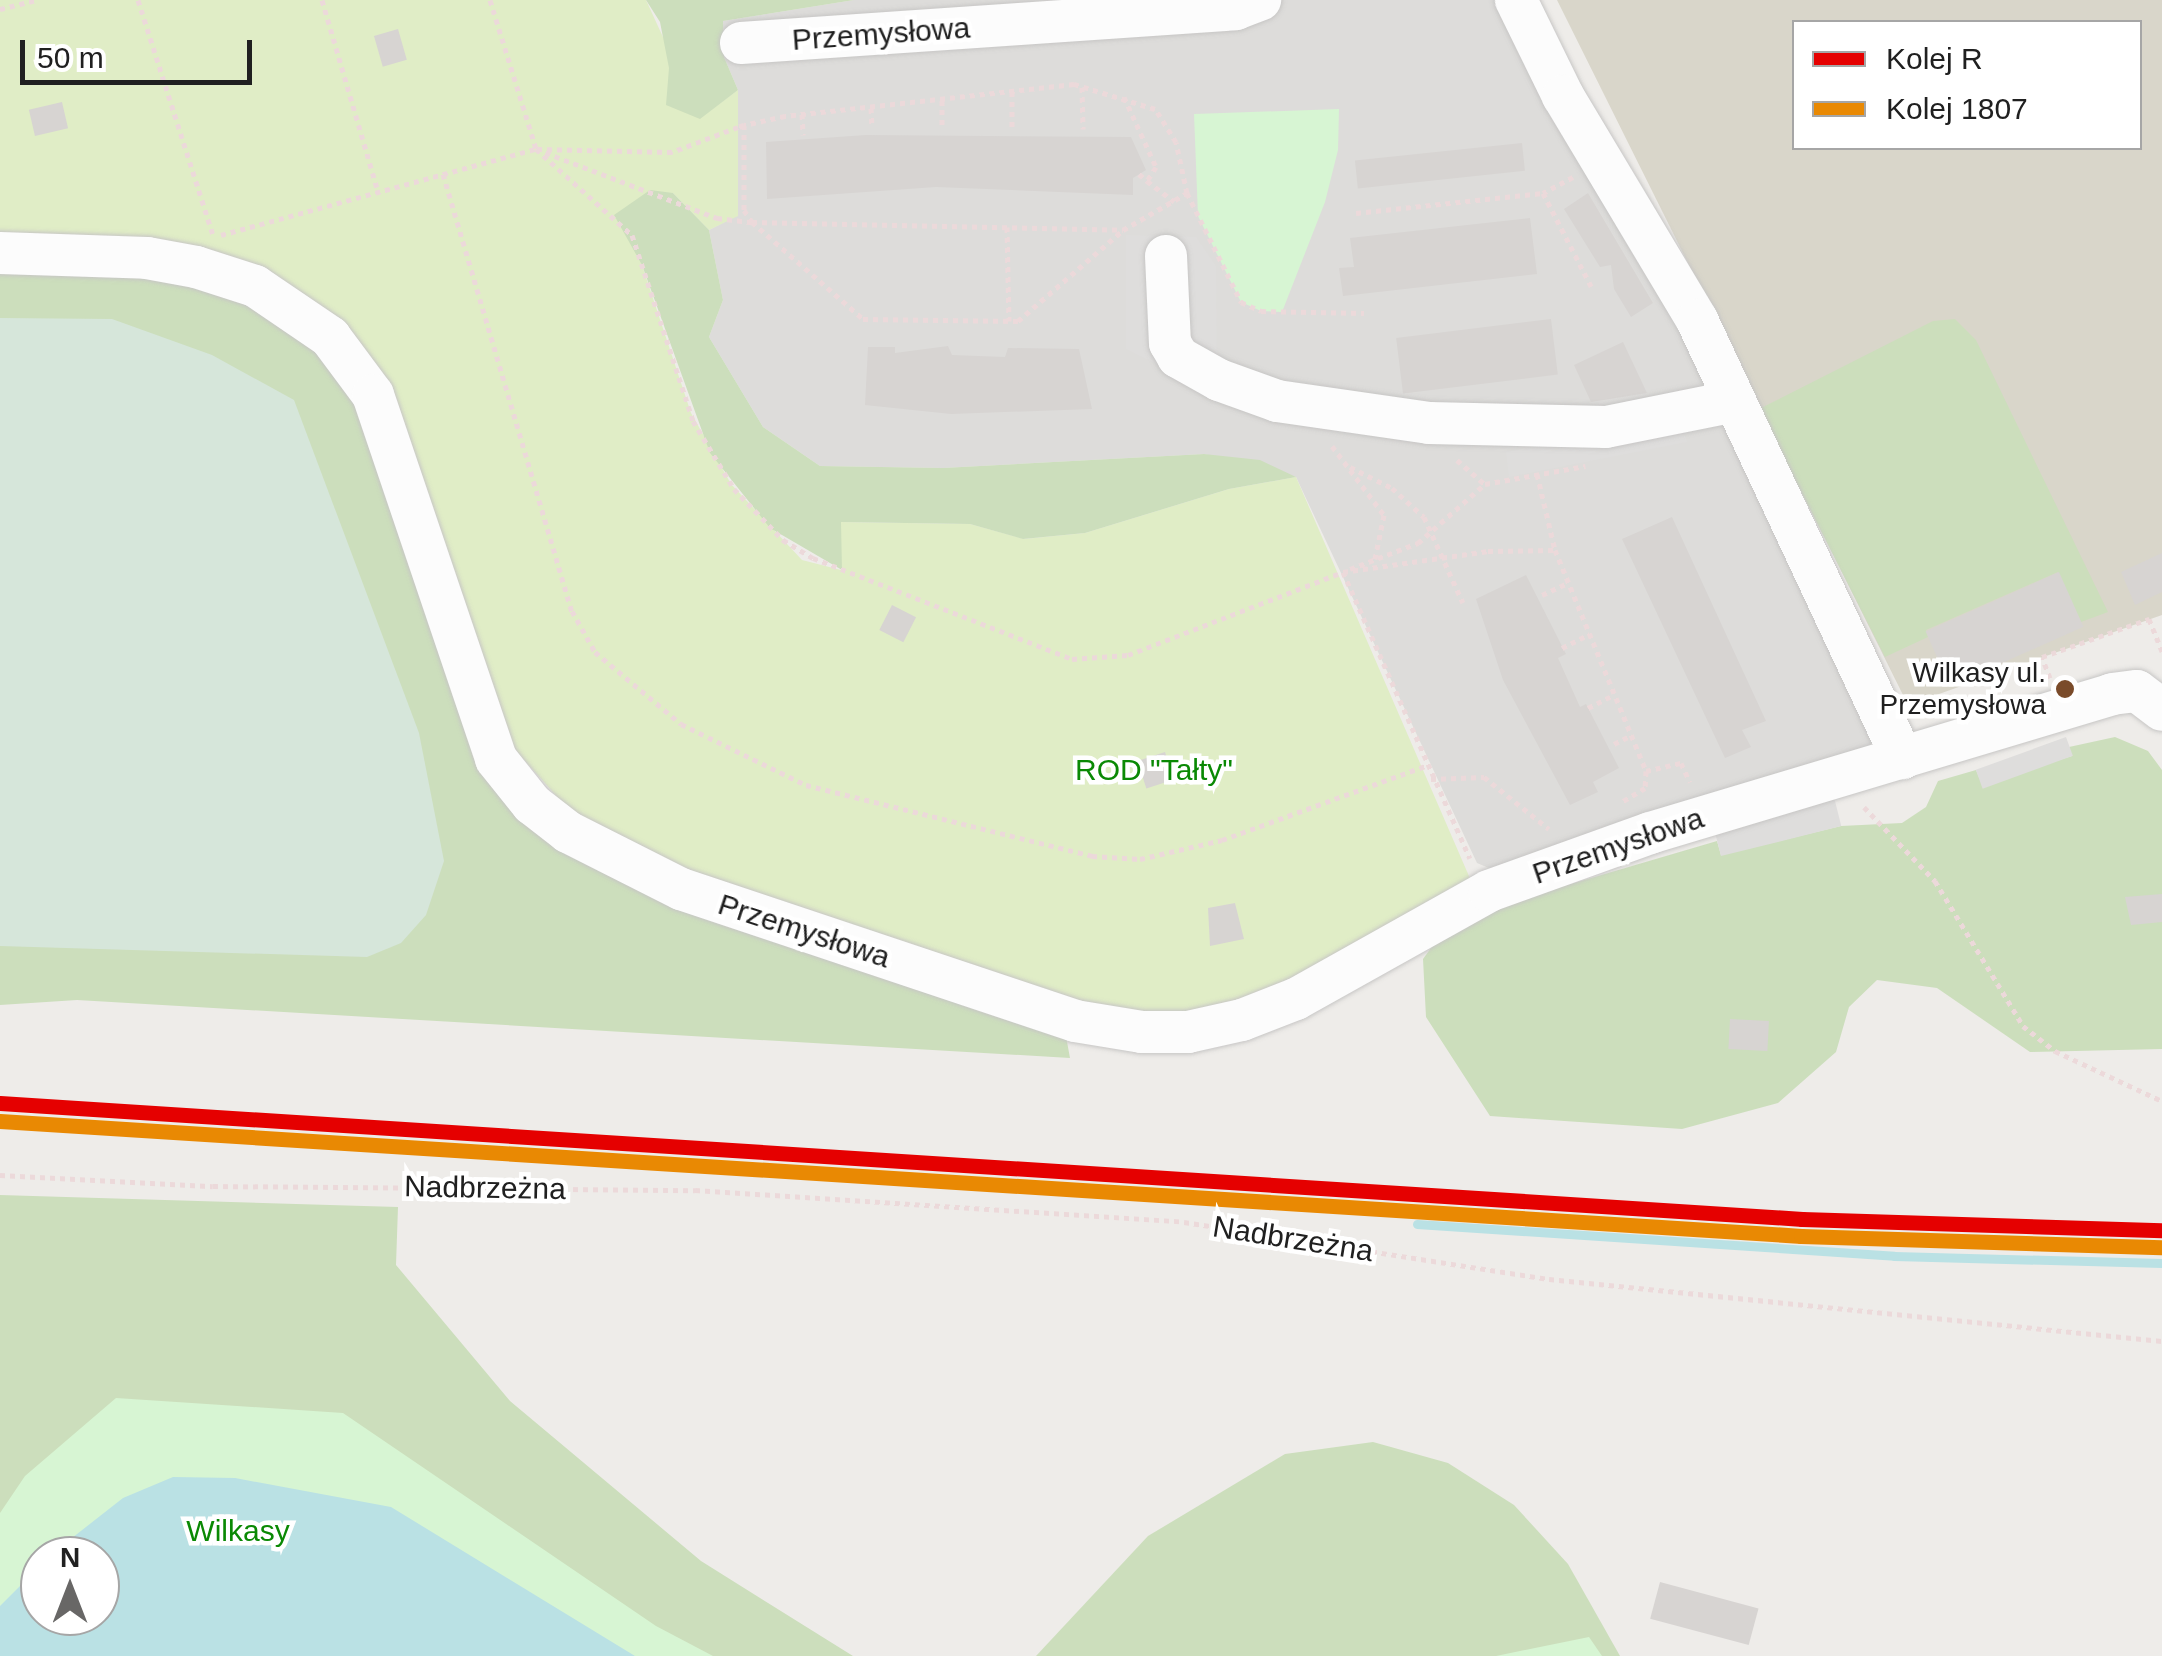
<!DOCTYPE html>
<html>
<head>
<meta charset="utf-8">
<style>
	body { margin:0 }
	#map { position:relative; width:2162px; height:1656px; overflow:hidden; background:#eeece9; font-family:Arial,sans-serif }
	div>[style] { position:absolute }
	.residential>* { inset:0; background:#dddcda }
	.construction>* { inset:0; background:#d9d6ca }
	.grass>* { inset:0; background:#e0edc6 }
	.forest>* { inset:0; background:#ccdebc }
	.wetland>* { inset:0; background:#d6e6da }
	.park>* { inset:0; background:#d7f5d3 }
	.parking>* { inset:0; background:#dedddc; transform-origin:0 0 }
	.water>* { inset:0; background:#bae1e4 }
	.stream>* { height:9px; margin:-4.5px; padding:0 4.5px; transform-origin:4.5px; border-radius:4.5px; background:#bae1e4 }
	.building>* { inset:0; background:#d7d4d2; transform-origin:0 0 }
	.path>* { height:5px; margin-top:-2.5px; transform-origin:0; background:repeating-linear-gradient(90deg,#ecd9da 0 5px,transparent 0 10px) }
	.roads { filter:drop-shadow(0 0 2px #c7c6c5) drop-shadow(0 0 2px #c7c6c5) }
	.minor>* { height:42px; margin:-21px; padding:0 21px; transform-origin:21px; border-radius:21px; background:#fcfcfc }
	.rail-1>* { height:15px; margin:-7.5px; padding:0 7.5px; transform-origin:7.5px; border-radius:7.5px; background:#e50000 }
	.rail-2>* { height:15px; margin:-7.5px; padding:0 7.5px; transform-origin:7.5px; border-radius:7.5px; background:#e98903 }
	.dots>* { width:28px; height:28px; translate:-50% -50%; box-sizing:border-box; border:5px solid #fff; border-radius:50% }
	span { translate:-50% -50%; white-space:nowrap; text-align:center; line-height:1.15; -webkit-text-stroke:9px #fff; paint-order:stroke }
	.bus-label { font-size:28px; color:#202020 }
	.right { translate:-100% -50%; text-align:right }
	.street-label { font-size:30px; color:#202020 }
	.park-label { font-size:30px; color:#0a8904 }
	.legend { position:absolute; left:1792px; top:20px; width:350px; height:130px; box-sizing:border-box; background:#fff; border:2px solid #a6a6a6; margin:0; padding:12px 18px; list-style:none; font-size:30px; color:#202020 }
	.legend li { display:flex; align-items:center; gap:20px; height:50px }
	.legend b { width:50px; border:2px solid #a6a6a6 }
	.north { position:absolute; left:20px; top:1536px; width:100px; height:100px; box-sizing:border-box; background:#fff; border:2px solid #a6a6a6; border-radius:50%; rotate:0deg; font-size:28px; font-weight:700; line-height:40px; text-align:center; color:#202020 }
	.north::after { content:''; display:block; margin:auto; width:35px; height:45px; background:#686766; clip-path:polygon(50% 0,100% 100%,50% 72%,0 100%) }
	.scale { position:absolute; left:20px; top:40px; width:232px; height:45px; box-sizing:border-box; border:5px solid #202020; border-top:0; padding-left:12px; font-size:30px; line-height:35px; white-space:nowrap; color:#202020; -webkit-text-stroke:8px #fff; paint-order:stroke }
</style>
</head>
<body>
<div id="map">
	<div class="residential">
		<i style="clip-path:polygon(854px 0,1516px 0,1894px 742px,1496px 871px,1477px 863px,1296px 477px,1204px 454px,943px 468px,820px 466px,763px 427px,709px 337px,723px 300px,709px 230px,738px 215px,738px 90px,724px 57px,723px 21px)"></i>
	</div>
	<div class="construction">
		<i style="clip-path:polygon(evenodd,1557px 0,2162px 0,2162px 615px,1908px 705px,1557px 0,1794px 22px,2140px 22px,2140px 148px,1794px 148px,1794px 22px)"></i>
	</div>
	<div class="grass">
		<i style="clip-path:polygon(0 0,646px 0,700px 118px,738px 90px,738px 216px,709px 230px,673px 193px,632px 235px,691px 413px,731px 484px,802px 560px,841px 570px,840px 522px,970px 524px,1024px 539px,1085px 533px,1229px 489px,1296px 477px,1472px 883px,1226px 1015px,1134px 1020px,664px 871px,576px 818px,494px 726px,0 253px)"></i>
	</div>
	<div class="forest">
		<i style="clip-path:polygon(646px 0,854px 0,723px 21px,724px 57px,738px 90px,700px 119px,666px 105px,669px 68px,660px 22px)"></i>
		<i style="clip-path:polygon(650px 190px,673px 193px,709px 230px,723px 300px,709px 337px,763px 427px,820px 466px,943px 468px,1204px 454px,1260px 460px,1296px 477px,1229px 489px,1085px 533px,1023px 539px,970px 524px,841px 522px,842px 570px,770px 528px,710px 453px,642px 265px,614px 215px)"></i>
		<i style="clip-path:polygon(0 253px,312px 303px,373px 395px,478px 721px,568px 832px,1061px 1009px,1070px 1058px,77px 1000px,0 1005px)"></i>
		<i style="clip-path:polygon(1955px 319px,1976px 340px,2108px 612px,2081px 622px,2058px 572px,1926px 630px,1928px 637px,1885px 657px,1759px 409px,1933px 321px)"></i>
		<i style="clip-path:polygon(2115px 737px,2148px 751px,2162px 770px,2162px 1049px,2030px 1052px,1937px 988px,1877px 980px,1849px 1007px,1836px 1052px,1778px 1103px,1682px 1129px,1490px 1116px,1426px 1017px,1423px 959px,1441px 934px,1489px 908px,1717px 841px,1721px 855px,1841px 826px,1902px 823px,1926px 807px,1938px 781px,1976px 770px,1982px 784px,2072px 756px,2069px 747px)"></i>
		<i style="clip-path:polygon(0 1195px,398px 1207px,396px 1265px,510px 1401px,701px 1561px,853px 1656px,635px 1656px,391px 1507px,40px 1556px,0 1606px)"></i>
		<i style="clip-path:polygon(1373px 1442px,1448px 1463px,1514px 1505px,1568px 1564px,1620px 1656px,1036px 1656px,1148px 1536px,1285px 1454px)"></i>
	</div>
	<div class="wetland">
		<i style="clip-path:polygon(0 318px,112px 319px,212px 355px,294px 400px,419px 733px,444px 861px,426px 915px,401px 943px,367px 957px,0 946px)"></i>
	</div>
	<div class="park">
		<i style="clip-path:polygon(1339px 109px,1338px 150px,1325px 202px,1282px 312px,1261px 311px,1241px 302px,1198px 216px,1194px 114px)"></i>
		<i style="clip-path:polygon(evenodd,116px 1398px,343px 1413px,656px 1626px,713px 1656px,0 1656px,0 1513px,25px 1476px,116px 1398px,40px 1556px,100px 1556px,100px 1616px,40px 1616px,40px 1556px)"></i>
		<i style="clip-path:polygon(1589px 1637px,1602px 1656px,1496px 1656px)"></i>
	</div>
	<div class="parking">
		<i style="clip-path:polygon(1126px 235px,1196px 237px,1216px 266px,1217px 394px,1126px 349px)"></i>
		<i style="clip-path:polygon(1680px 421px,1687px 442px,1509px 477px,1506px 452px)"></i>
		<i style="left:2066px;top:737px;width:20px;height:96px;rotate:70deg"></i>
		<i style="left:1834px;top:797px;width:30px;height:124px;rotate:76deg"></i>
	</div>
	<div class="water">
		<i style="clip-path:polygon(173px 1477px,235px 1478px,391px 1507px,635px 1656px,0 1656px,0 1606px,40px 1566px,40px 1616px,100px 1616px,100px 1556px,49px 1556px,123px 1498px)"></i>
	</div>
	<div class="stream">
		<i style="left:1417px;top:1224px;width:478px;rotate:3.8deg"></i>
		<i style="left:1894px;top:1256px;width:268px;rotate:1.5deg"></i>
	</div>
	<div class="building">
		<i style="left:398px;top:29px;width:32px;height:25px;rotate:74deg"></i>
		<i style="left:62px;top:102px;width:27px;height:34px;rotate:77deg"></i>
		<i style="clip-path:polygon(866px 135px,1131px 137px,1146px 170px,1133px 178px,1133px 195px,936px 187px,767px 199px,766px 142px)"></i>
		<i style="left:1522px;top:143px;width:28px;height:168px;rotate:84deg"></i>
		<i style="clip-path:polygon(1588px 193px,1653px 303px,1631px 317px,1614px 289px,1611px 265px,1600px 267px,1564px 209px)"></i>
		<i style="clip-path:polygon(1530px 218px,1537px 274px,1343px 296px,1339px 268px,1354px 267px,1350px 238px)"></i>
		<i style="left:1551px;top:319px;width:56px;height:156px;rotate:83deg"></i>
		<i style="clip-path:polygon(1623px 342px,1647px 393px,1591px 402px,1574px 365px)"></i>
		<i style="clip-path:polygon(948px 346px,952px 355px,1005px 357px,1008px 348px,1079px 349px,1092px 409px,951px 414px,865px 405px,868px 347px,895px 347px,895px 353px)"></i>
		<i style="clip-path:polygon(1672px 517px,1766px 721px,1742px 730px,1751px 747px,1725px 758px,1622px 539px)"></i>
		<i style="clip-path:polygon(2162px 553px,2162px 592px,2135px 605px,2121px 572px)"></i>
		<i style="left:2059px;top:572px;width:60px;height:146px;rotate:66deg"></i>
		<i style="clip-path:polygon(1526px 575px,1566px 654px,1558px 658px,1580px 707px,1586px 704px,1619px 768px,1593px 782px,1598px 792px,1570px 805px,1503px 680px,1476px 599px)"></i>
		<i style="left:892px;top:605px;width:27px;height:28px;rotate:27deg"></i>
		<i style="left:1165px;top:752px;width:29px;height:29px;rotate:72deg"></i>
		<i style="clip-path:polygon(2162px 894px,2162px 922px,2131px 925px,2125px 897px)"></i>
		<i style="clip-path:polygon(1235px 903px,1244px 939px,1210px 946px,1208px 908px)"></i>
		<i style="left:1730px;top:1019px;width:39px;height:30px;rotate:3deg"></i>
		<i style="left:1660px;top:1582px;width:102px;height:38px;rotate:15deg"></i>
	</div>
	<div class="path">
		<i style="left:138px;top:0;width:247px;rotate:72.3deg"></i>
		<i style="left:322px;top:0;width:200px;rotate:73.7deg"></i>
		<i style="left:490px;top:0;width:156px;rotate:72.8deg"></i>
		<i style="left:536px;top:149px;width:129px;rotate:41.9deg"></i>
		<i style="left:632px;top:235px;width:196px;rotate:71.8deg"></i>
		<i style="left:693px;top:421px;width:79px;rotate:58.9deg"></i>
		<i style="left:734px;top:489px;width:71px;rotate:46.1deg"></i>
		<i style="left:783px;top:540px;width:35px;rotate:31deg"></i>
		<i style="left:813px;top:558px;width:278px;rotate:21.3deg"></i>
		<i style="left:1072px;top:659px;width:56px;rotate:-4.1deg"></i>
		<i style="left:1128px;top:655px;width:230px;rotate:-21.1deg"></i>
		<i style="left:1343px;top:572px;width:313px;rotate:66.1deg"></i>
		<i style="left:0;top:9px;width:37px;rotate:-14deg"></i>
		<i style="left:1082px;top:87px;width:42px;rotate:88.6deg"></i>
		<i style="left:1012px;top:92px;width:35px;rotate:90deg"></i>
		<i style="left:1124px;top:97px;width:77px;rotate:65.4deg"></i>
		<i style="left:1156px;top:167px;width:17px;rotate:123deg"></i>
		<i style="left:1147px;top:181px;width:34px;rotate:37deg"></i>
		<i style="left:942px;top:100px;width:25px;rotate:90deg"></i>
		<i style="left:871px;top:108px;width:17px;rotate:87deg"></i>
		<i style="left:802px;top:114px;width:21px;rotate:87deg"></i>
		<i style="left:744px;top:125px;width:85px;rotate:90deg"></i>
		<i style="left:744px;top:210px;width:14px;rotate:56deg"></i>
		<i style="left:752px;top:222px;width:147px;rotate:41.1deg"></i>
		<i style="left:863px;top:319px;width:155px;rotate:0.7deg"></i>
		<i style="left:1018px;top:321px;width:139px;rotate:-40.9deg"></i>
		<i style="left:1123px;top:230px;width:74px;rotate:-30deg"></i>
		<i style="left:1187px;top:193px;width:52px;rotate:-102.2deg"></i>
		<i style="left:1176px;top:142px;width:39px;rotate:-122deg"></i>
		<i style="left:1155px;top:109px;width:85px;rotate:-162.8deg"></i>
		<i style="left:1074px;top:84px;width:291px;rotate:173.7deg"></i>
		<i style="left:785px;top:116px;width:42px;rotate:167.6deg"></i>
		<i style="left:744px;top:125px;width:6px;rotate:162deg"></i>
		<i style="left:738px;top:127px;width:71px;rotate:159.3deg"></i>
		<i style="left:672px;top:152px;width:136px;rotate:-178.7deg"></i>
		<i style="left:536px;top:149px;width:194px;rotate:20.9deg"></i>
		<i style="left:717px;top:218px;width:35px;rotate:7deg"></i>
		<i style="left:752px;top:222px;width:371px;rotate:1.2deg"></i>
		<i style="left:443px;top:174px;width:456px;rotate:73.6deg"></i>
		<i style="left:572px;top:611px;width:47px;rotate:60.7deg"></i>
		<i style="left:595px;top:652px;width:112px;rotate:39.9deg"></i>
		<i style="left:681px;top:724px;width:139px;rotate:26deg"></i>
		<i style="left:806px;top:785px;width:295px;rotate:13.9deg"></i>
		<i style="left:1092px;top:856px;width:48px;rotate:3.6deg"></i>
		<i style="left:1140px;top:859px;width:84px;rotate:-13deg"></i>
		<i style="left:1222px;top:840px;width:216px;rotate:-20deg"></i>
		<i style="left:1139px;top:174px;width:11px;rotate:41deg"></i>
		<i style="left:1573px;top:177px;width:34px;rotate:152deg"></i>
		<i style="left:1543px;top:193px;width:105px;rotate:62.7deg"></i>
		<i style="left:1187px;top:193px;width:122px;rotate:63.6deg"></i>
		<i style="left:1241px;top:302px;width:22px;rotate:24deg"></i>
		<i style="left:1261px;top:311px;width:103px;rotate:1.1deg"></i>
		<i style="left:1356px;top:213px;width:188px;rotate:-6.1deg"></i>
		<i style="left:1007px;top:227px;width:94px;rotate:88.8deg"></i>
		<i style="left:221px;top:235px;width:327px;rotate:-15.3deg"></i>
		<i style="left:1332px;top:446px;width:86px;rotate:53deg"></i>
		<i style="left:1384px;top:515px;width:45px;rotate:101.6deg"></i>
		<i style="left:1457px;top:460px;width:37px;rotate:41deg"></i>
		<i style="left:1485px;top:484px;width:102px;rotate:-10.2deg"></i>
		<i style="left:1350px;top:467px;width:47px;rotate:26.6deg"></i>
		<i style="left:1392px;top:488px;width:43px;rotate:42.2deg"></i>
		<i style="left:1424px;top:517px;width:94px;rotate:65.6deg"></i>
		<i style="left:1537px;top:474px;width:78px;rotate:76.7deg"></i>
		<i style="left:1555px;top:550px;width:239px;rotate:67.6deg"></i>
		<i style="left:1646px;top:771px;width:17px;rotate:93deg"></i>
		<i style="left:1645px;top:788px;width:27px;rotate:149deg"></i>
		<i style="left:1350px;top:569px;width:73px;rotate:-20.9deg"></i>
		<i style="left:1418px;top:543px;width:89px;rotate:-41.4deg"></i>
		<i style="left:1343px;top:572px;width:147px;rotate:-8.2deg"></i>
		<i style="left:1488px;top:551px;width:67px;rotate:-0.9deg"></i>
		<i style="left:1542px;top:595px;width:29px;rotate:-25deg"></i>
		<i style="left:1562px;top:648px;width:31px;rotate:-27deg"></i>
		<i style="left:2050px;top:678px;width:22px;rotate:-111deg"></i>
		<i style="left:2042px;top:657px;width:114px;rotate:-19.6deg"></i>
		<i style="left:2149px;top:619px;width:35px;rotate:68deg"></i>
		<i style="left:1588px;top:708px;width:30px;rotate:-27deg"></i>
		<i style="left:1614px;top:744px;width:20px;rotate:-27deg"></i>
		<i style="left:1646px;top:771px;width:36px;rotate:-13deg"></i>
		<i style="left:1681px;top:763px;width:21px;rotate:65deg"></i>
		<i style="left:1431px;top:779px;width:53px;rotate:-2.2deg"></i>
		<i style="left:1484px;top:777px;width:83px;rotate:38.7deg"></i>
		<i style="left:1864px;top:807px;width:103px;rotate:46.2deg"></i>
		<i style="left:1935px;top:881px;width:170px;rotate:58.7deg"></i>
		<i style="left:2023px;top:1026px;width:41px;rotate:38deg"></i>
		<i style="left:2055px;top:1051px;width:118px;rotate:25deg"></i>
		<i style="left:0;top:1175px;width:213px;rotate:3deg"></i>
		<i style="left:213px;top:1186px;width:482px;rotate:0.5deg"></i>
		<i style="left:695px;top:1190px;width:490px;rotate:3.7deg"></i>
		<i style="left:1184px;top:1222px;width:369px;rotate:8.9deg"></i>
		<i style="left:1549px;top:1279px;width:616px;rotate:5.78deg"></i>
	</div>
	<div class="roads">
		<div class="minor">
			<i style="left:1516px;top:0;width:107px;rotate:63.9deg"></i>
			<i style="left:1563px;top:96px;width:261px;rotate:59.1deg"></i>
			<i style="left:1697px;top:320px;width:484px;rotate:64.9deg"></i>
			<i style="left:741px;top:43px;width:496px;rotate:-3.9deg"></i>
			<i style="left:1236px;top:9px;width:26px;rotate:-21deg"></i>
			<i style="left:0;top:253px;width:147px;rotate:1.9deg"></i>
			<i style="left:147px;top:258px;width:50px;rotate:10.4deg"></i>
			<i style="left:196px;top:267px;width:62px;rotate:17.9deg"></i>
			<i style="left:255px;top:286px;width:91px;rotate:34.2deg"></i>
			<i style="left:330px;top:337px;width:72px;rotate:53.4deg"></i>
			<i style="left:373px;top:395px;width:384px;rotate:71.3deg"></i>
			<i style="left:496px;top:759px;width:58px;rotate:51.3deg"></i>
			<i style="left:532px;top:804px;width:46px;rotate:37.9deg"></i>
			<i style="left:568px;top:832px;width:127px;rotate:26.8deg"></i>
			<i style="left:681px;top:889px;width:416px;rotate:18.5deg"></i>
			<i style="left:1075px;top:1021px;width:68px;rotate:9.3deg"></i>
			<i style="left:1142px;top:1032px;width:46px"></i>
			<i style="left:1188px;top:1032px;width:55px;rotate:-12.5deg"></i>
			<i style="left:1242px;top:1020px;width:58px;rotate:-21.3deg"></i>
			<i style="left:1296px;top:999px;width:221px;rotate:-29.2deg"></i>
			<i style="left:1489px;top:891px;width:171px;rotate:-19.8deg"></i>
			<i style="left:1650px;top:833px;width:482px;rotate:-16.7deg"></i>
			<i style="left:2112px;top:694px;width:25px;rotate:-7deg"></i>
			<i style="left:2137px;top:691px;width:31px;rotate:37deg"></i>
			<i style="left:1166px;top:256px;width:87px;rotate:87.4deg"></i>
			<i style="left:1170px;top:343px;width:16px;rotate:60deg"></i>
			<i style="left:1178px;top:357px;width:47px;rotate:29.3deg"></i>
			<i style="left:1219px;top:380px;width:62px;rotate:19.9deg"></i>
			<i style="left:1277px;top:401px;width:154px;rotate:8.2deg"></i>
			<i style="left:1429px;top:423px;width:177px;rotate:1.3deg"></i>
			<i style="left:1606px;top:427px;width:126px;rotate:-11.4deg"></i>
		</div>
	</div>
	<div class="rail-1">
		<i style="left:0;top:1103px;width:1806px;rotate:3.68deg"></i>
		<i style="left:1802px;top:1219px;width:360px;rotate:1.8deg"></i>
	</div>
	<div class="rail-2">
		<i style="left:0;top:1121px;width:1805px;rotate:3.65deg"></i>
		<i style="left:1801px;top:1236px;width:360px;rotate:1.8deg"></i>
	</div>
	<div class="dots">
		<i style="left:2065px;top:689px;background:#7a4b2a"></i>
	</div>
	<div class="bus-label">
		<span class="right" style="left:2046px;top:689px">Wilkasy ul.<br>Przemysłowa</span>
	</div>
	<div class="street-label">
		<span style="left:881px;top:34px;rotate:-4deg">Przemysłowa</span>
		<span style="left:1618px;top:846px;rotate:-19deg">Przemysłowa</span>
		<span style="left:804px;top:931px;rotate:18deg">Przemysłowa</span>
		<span style="left:485px;top:1188px;rotate:1deg">Nadbrzeżna</span>
		<span style="left:1293px;top:1239px;rotate:9deg">Nadbrzeżna</span>
	</div>
	<div class="park-label">
		<span style="left:1154px;top:770px">ROD "Tałty"</span>
		<span style="left:238px;top:1531px">Wilkasy</span>
	</div>
	<ul class="legend">
	<li><b style="height:12px;background:#e50000"></b>Kolej R</li>
	<li><b style="height:12px;background:#e98903"></b>Kolej 1807</li>
	</ul>
	<div class="north">N</div>
	<div class="scale">50 m</div>
</div>
</body>
</html>
